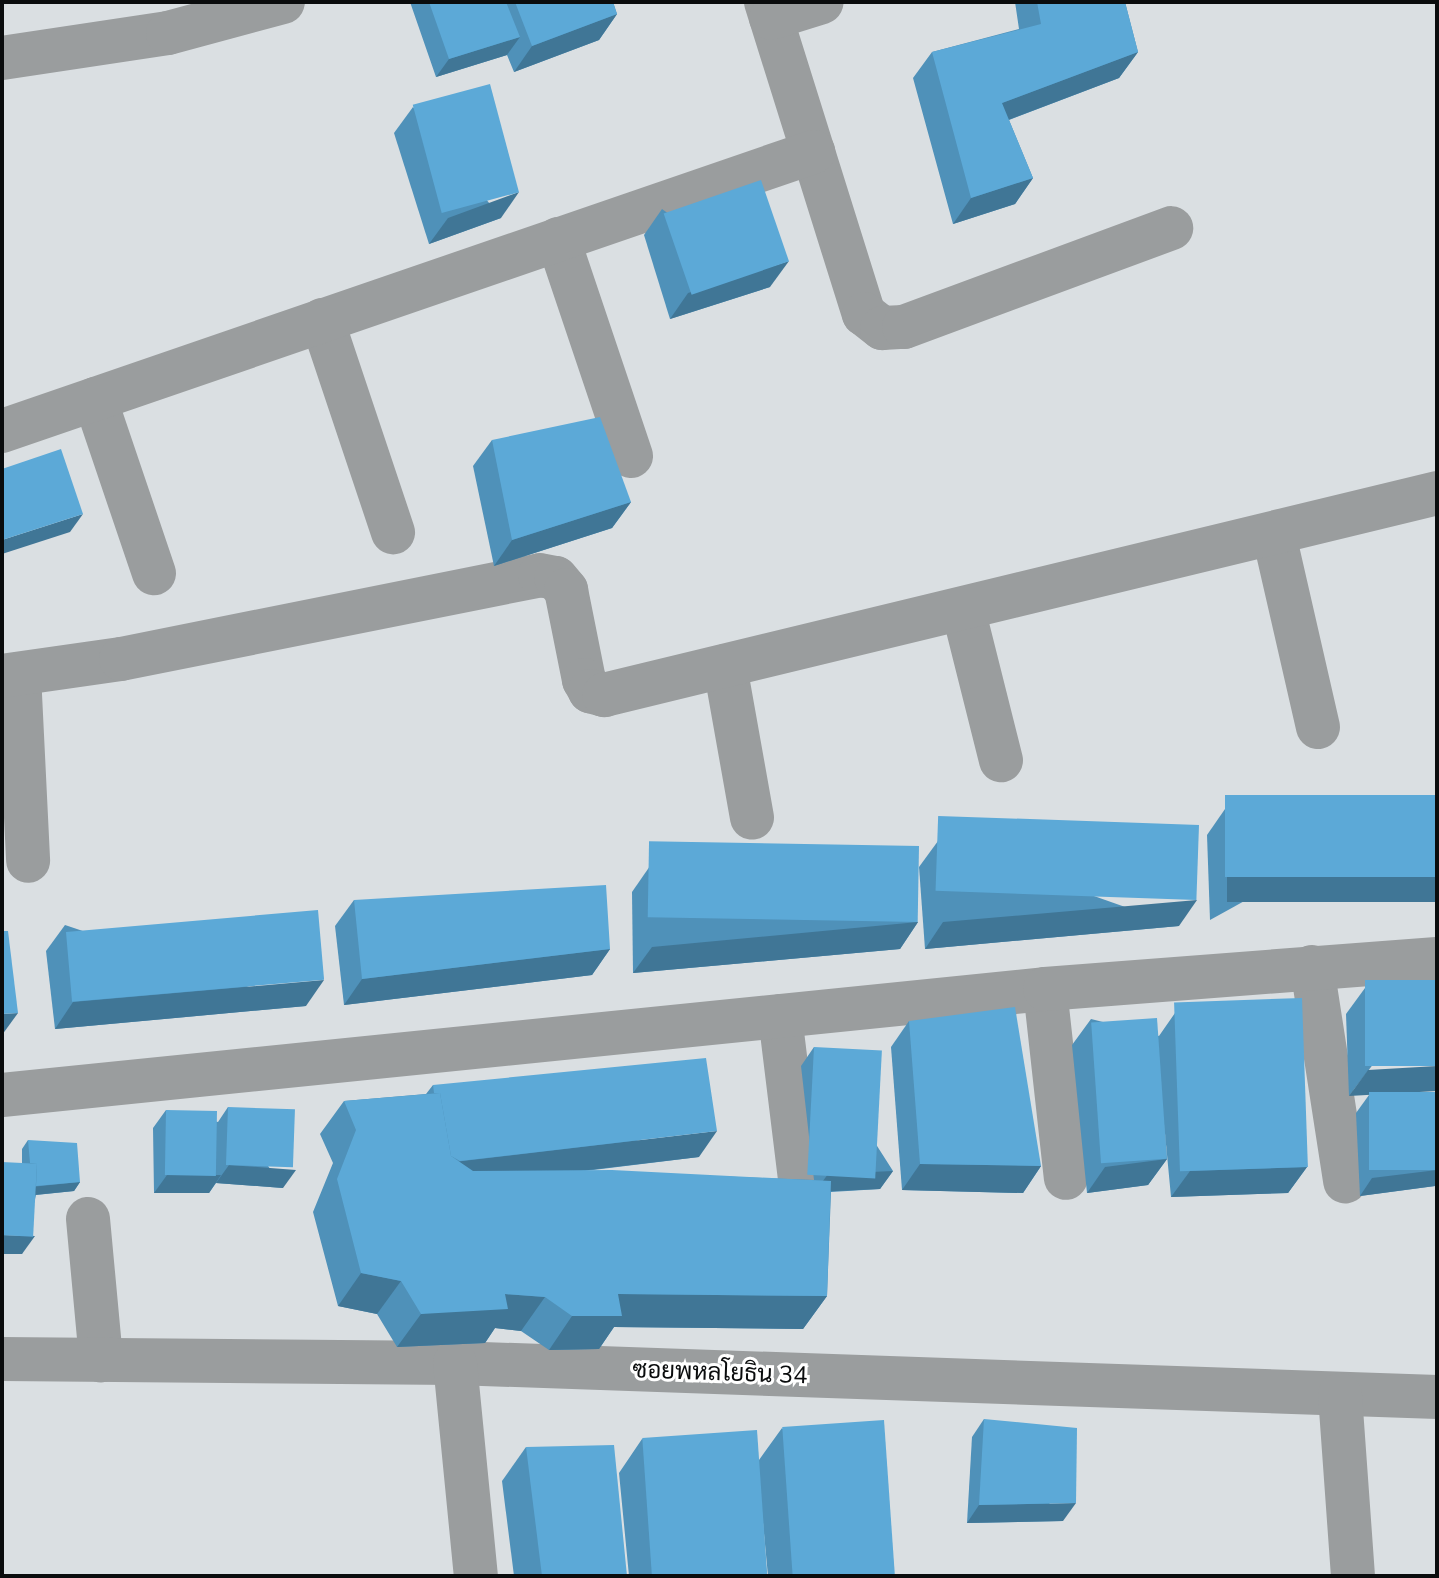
<!DOCTYPE html>
<html>
<head>
<meta charset="utf-8">
<style>
	body { margin:0 }
	#map { position:relative; width:1439px; height:1578px; overflow:hidden; background:#dadfe2; font-family:"Nunito Sans",Sarabun,sans-serif }
	div>[style] { position:absolute }
	.street>* { height:44px; margin:-22px; padding:0 22px; transform-origin:22px; border-radius:22px; background:#9a9d9e }
	.wall>* { inset:0; background:#4f91b9 }
	.shaded-wall>* { inset:0; background:#407696; transform-origin:0 0 }
	.building>* { inset:0; background:#5ca9d7; transform-origin:0 0 }
	span { translate:-50% -50%; white-space:nowrap; text-align:center; line-height:1.15; -webkit-text-stroke:6px #fff; paint-order:stroke }
	.street-label { font-size:24px; color:#0a0c0d }
	.frame { position:absolute; inset:0; border:4px solid #0a0c0d; pointer-events:none }
</style>
</head>
<body>
<div id="map">
	<div class="street">
		<i style="left:766px;top:2px;width:327px;rotate:72.6deg"></i>
		<i style="left:864px;top:314px;width:23px;rotate:38deg"></i>
		<i style="left:882px;top:328px;width:22px;rotate:-3deg"></i>
		<i style="left:904px;top:327px;width:285px;rotate:-20.3deg"></i>
		<i style="left:771px;top:18px;width:53px;rotate:-17.4deg"></i>
		<i style="left:2px;top:58px;width:168px;rotate:-8.6deg"></i>
		<i style="left:168px;top:33px;width:119px;rotate:-15.1deg"></i>
		<i style="left:558px;top:239px;width:229px;rotate:71.4deg"></i>
		<i style="left:322px;top:320px;width:224px;rotate:71.5deg"></i>
		<i style="left:95px;top:399px;width:184px;rotate:71.3deg"></i>
		<i style="left:2px;top:431px;width:858px;rotate:-18.98deg"></i>
		<i style="left:1274px;top:535px;width:197px;rotate:77.1deg"></i>
		<i style="left:963px;top:609px;width:156px;rotate:75.9deg"></i>
		<i style="left:725px;top:666px;width:154px;rotate:79.9deg"></i>
		<i style="left:19px;top:674px;width:187px;rotate:87.2deg"></i>
		<i style="left:2px;top:676px;width:120px;rotate:-8.1deg"></i>
		<i style="left:121px;top:659px;width:427px;rotate:-11.3deg"></i>
		<i style="left:540px;top:575px;width:16px;rotate:11deg"></i>
		<i style="left:556px;top:578px;width:16px;rotate:50deg"></i>
		<i style="left:566px;top:590px;width:92px;rotate:78.7deg"></i>
		<i style="left:584px;top:680px;width:13px;rotate:61deg"></i>
		<i style="left:590px;top:691px;width:15px;rotate:16deg"></i>
		<i style="left:604px;top:695px;width:857px;rotate:-13.63deg"></i>
		<i style="left:1312px;top:967px;width:217px;rotate:81.2deg"></i>
		<i style="left:1045px;top:989px;width:190px;rotate:83.7deg"></i>
		<i style="left:780px;top:1016px;width:163px;rotate:83deg"></i>
		<i style="left:2px;top:1095px;width:1048px;rotate:-5.8deg"></i>
		<i style="left:1045px;top:989px;width:393px;rotate:-4.4deg"></i>
		<i style="left:88px;top:1219px;width:142px;rotate:84.7deg"></i>
		<i style="left:2px;top:1359px;width:453px;rotate:0.5deg"></i>
		<i style="left:455px;top:1363px;width:983px;rotate:1.98deg"></i>
		<i style="left:455px;top:1363px;width:214px;rotate:84.4deg"></i>
		<i style="left:1340px;top:1395px;width:181px;rotate:85.9deg"></i>
	</div>
	<div class="wall">
		<i style="clip-path:polygon(410px 2px,613px 2px,617px 14px,599px 40px,514px 72px,507px 55px,436px 77px)"></i>
		<i style="clip-path:polygon(1015px 2px,1125px 2px,1138px 52px,1119px 78px,1009px 120px,1033px 178px,1015px 204px,953px 224px,913px 78px,932px 52px,1019px 29px)"></i>
		<i style="clip-path:polygon(413px 107px,501px 218px,429px 244px,394px 133px)"></i>
		<i style="clip-path:polygon(662px 209px,770px 287px,670px 319px,644px 235px)"></i>
		<i style="clip-path:polygon(492px 440px,631px 502px,612px 528px,494px 566px,473px 466px)"></i>
		<i style="clip-path:polygon(1437px 795px,1210px 920px,1207px 835px,1225px 809px)"></i>
		<i style="clip-path:polygon(938px 841px,1179px 926px,925px 949px,919px 867px)"></i>
		<i style="clip-path:polygon(650px 866px,918px 922px,900px 949px,633px 973px,632px 892px)"></i>
		<i style="clip-path:polygon(354px 900px,610px 949px,592px 975px,344px 1005px,335px 926px)"></i>
		<i style="clip-path:polygon(65px 925px,306px 1006px,55px 1029px,46px 951px)"></i>
		<i style="clip-path:polygon(1437px 980px,1349px 1096px,1346px 1014px,1365px 988px)"></i>
		<i style="clip-path:polygon(1175px 1013px,1307px 1167px,1288px 1193px,1171px 1197px,1164px 1123px,1167px 1159px,1148px 1185px,1087px 1193px,1072px 1045px,1091px 1019px,1159px 1036px)"></i>
		<i style="clip-path:polygon(909px 1021px,1041px 1166px,1023px 1193px,902px 1190px,891px 1047px)"></i>
		<i style="clip-path:polygon(814px 1047px,893px 1171px,880px 1189px,831px 1192px,827px 1296px,803px 1329px,614px 1327px,599px 1349px,549px 1350px,521px 1331px,495px 1328px,485px 1343px,397px 1347px,377px 1314px,338px 1306px,313px 1212px,333px 1163px,320px 1134px,344px 1101px,426px 1094px,433px 1085px,699px 1157px,585px 1171px,814px 1180px,801px 1066px)"></i>
		<i style="clip-path:polygon(1437px 1092px,1437px 1184px,1435px 1186px,1360px 1196px,1356px 1113px,1369px 1095px)"></i>
		<i style="clip-path:polygon(228px 1107px,283px 1188px,216px 1183px,209px 1193px,154px 1193px,153px 1128px,166px 1110px,218px 1122px)"></i>
		<i style="clip-path:polygon(28px 1140px,80px 1182px,74px 1191px,36px 1195px,22px 1254px,22px 1149px)"></i>
		<i style="clip-path:polygon(984px 1419px,1063px 1521px,967px 1523px,972px 1437px)"></i>
		<i style="clip-path:polygon(782px 1428px,895px 1576px,768px 1576px,762px 1512px,767px 1576px,629px 1576px,619px 1473px,642px 1439px,759px 1460px)"></i>
		<i style="clip-path:polygon(526px 1447px,627px 1576px,514px 1576px,502px 1481px)"></i>
	</div>
	<div class="shaded-wall">
		<i style="clip-path:polygon(617px 14px,599px 40px,514px 72px,532px 46px)"></i>
		<i style="clip-path:polygon(520px 37px,507px 55px,436px 77px,449px 59px)"></i>
		<i style="clip-path:polygon(1138px 52px,1119px 78px,984px 129px,1002px 103px)"></i>
		<i style="clip-path:polygon(1033px 178px,1015px 204px,953px 224px,971px 198px)"></i>
		<i style="clip-path:polygon(519px 192px,501px 218px,429px 244px,448px 218px)"></i>
		<i style="clip-path:polygon(789px 261px,770px 287px,670px 319px,688px 293px)"></i>
		<i style="clip-path:polygon(631px 502px,612px 528px,494px 566px,512px 540px)"></i>
		<i style="clip-path:polygon(83px 514px,70px 532px,2px 554px,2px 540px)"></i>
		<i style="left:1437px;top:877px;width:25px;height:210px;rotate:90deg"></i>
		<i style="clip-path:polygon(1197px 900px,1179px 926px,925px 949px,943px 922px)"></i>
		<i style="clip-path:polygon(918px 922px,900px 949px,633px 973px,652px 947px)"></i>
		<i style="clip-path:polygon(610px 949px,592px 975px,344px 1005px,362px 979px)"></i>
		<i style="clip-path:polygon(324px 980px,306px 1006px,55px 1029px,73px 1002px)"></i>
		<i style="clip-path:polygon(18px 1013px,2px 1035px,2px 1014px)"></i>
		<i style="clip-path:polygon(1437px 1066px,1437px 1091px,1349px 1096px,1368px 1070px)"></i>
		<i style="clip-path:polygon(717px 1131px,699px 1157px,428px 1189px,446px 1163px)"></i>
		<i style="clip-path:polygon(1167px 1159px,1148px 1185px,1087px 1193px,1105px 1167px)"></i>
		<i style="clip-path:polygon(920px 1164px,1041px 1166px,1023px 1193px,902px 1190px)"></i>
		<i style="clip-path:polygon(229px 1165px,296px 1170px,283px 1188px,216px 1183px)"></i>
		<i style="clip-path:polygon(1307px 1167px,1288px 1193px,1171px 1197px,1190px 1171px)"></i>
		<i style="clip-path:polygon(1437px 1170px,1437px 1184px,1435px 1186px,1360px 1196px,1372px 1178px)"></i>
		<i style="clip-path:polygon(893px 1171px,880px 1189px,815px 1192px,828px 1174px)"></i>
		<i style="clip-path:polygon(167px 1175px,221px 1175px,209px 1193px,154px 1193px)"></i>
		<i style="clip-path:polygon(80px 1182px,74px 1191px,24px 1196px,31px 1187px)"></i>
		<i style="clip-path:polygon(2px 1235px,35px 1236px,22px 1254px,2px 1254px)"></i>
		<i style="clip-path:polygon(361px 1273px,401px 1281px,377px 1314px,338px 1306px)"></i>
		<i style="clip-path:polygon(505px 1294px,545px 1297px,521px 1331px,495px 1328px,485px 1343px,397px 1347px,421px 1314px)"></i>
		<i style="clip-path:polygon(618px 1294px,827px 1296px,803px 1329px,614px 1327px,599px 1349px,549px 1350px,572px 1316px)"></i>
		<i style="clip-path:polygon(1076px 1503px,1063px 1521px,967px 1523px,979px 1505px)"></i>
	</div>
	<div class="building">
		<i style="clip-path:polygon(429px 2px,506px 2px,520px 37px,449px 59px)"></i>
		<i style="clip-path:polygon(515px 2px,613px 2px,617px 14px,532px 46px)"></i>
		<i style="clip-path:polygon(1037px 2px,1125px 2px,1138px 52px,1002px 103px,1033px 178px,971px 198px,932px 52px,1041px 24px)"></i>
		<i style="left:490px;top:84px;width:112px;height:80px;rotate:75deg"></i>
		<i style="left:761px;top:180px;width:86px;height:103px;rotate:71deg"></i>
		<i style="clip-path:polygon(600px 417px,631px 502px,512px 540px,492px 440px)"></i>
		<i style="clip-path:polygon(61px 449px,83px 514px,2px 540px,2px 469px)"></i>
		<i style="left:1437px;top:795px;width:82px;height:212px;rotate:90deg"></i>
		<i style="left:1199px;top:825px;width:75px;height:261px;rotate:92deg"></i>
		<i style="left:919px;top:846px;width:76px;height:270px;rotate:91deg"></i>
		<i style="clip-path:polygon(606px 885px,610px 949px,362px 979px,354px 900px)"></i>
		<i style="left:318px;top:910px;width:70px;height:253px;rotate:85deg"></i>
		<i style="clip-path:polygon(2px 931px,8px 931px,18px 1013px,2px 1014px)"></i>
		<i style="left:1437px;top:980px;width:86px;height:72px;rotate:90deg"></i>
		<i style="left:1302px;top:998px;width:169px;height:128px;rotate:88deg"></i>
		<i style="clip-path:polygon(1015px 1007px,1041px 1166px,920px 1164px,909px 1021px)"></i>
		<i style="left:1157px;top:1018px;width:141px;height:66px;rotate:86deg"></i>
		<i style="left:814px;top:1047px;width:68px;height:128px;rotate:3deg"></i>
		<i style="clip-path:polygon(706px 1058px,717px 1131px,460px 1161px,451px 1156px,440px 1093px,434px 1093px,433px 1085px)"></i>
		<i style="left:1437px;top:1092px;width:78px;height:68px;rotate:90deg"></i>
		<i style="clip-path:polygon(440px 1093px,451px 1156px,473px 1171px,612px 1170px,831px 1181px,827px 1296px,618px 1294px,622px 1316px,572px 1316px,545px 1297px,505px 1294px,508px 1309px,421px 1314px,401px 1281px,361px 1273px,337px 1179px,356px 1130px,344px 1101px)"></i>
		<i style="left:228px;top:1107px;width:67px;height:58px;rotate:2deg"></i>
		<i style="left:166px;top:1110px;width:51px;height:65px;rotate:1deg"></i>
		<i style="clip-path:polygon(28px 1140px,77px 1143px,80px 1182px,36px 1186px,37px 1164px,30px 1163px)"></i>
		<i style="left:2px;top:1162px;width:35px;height:73px;rotate:3deg"></i>
		<i style="clip-path:polygon(984px 1419px,1077px 1428px,1076px 1503px,979px 1505px)"></i>
		<i style="left:884px;top:1420px;width:156px;height:102px;rotate:86deg"></i>
		<i style="left:757px;top:1430px;width:146px;height:115px;rotate:86deg"></i>
		<i style="clip-path:polygon(614px 1445px,627px 1576px,542px 1576px,526px 1447px)"></i>
	</div>
	<div class="street-label">
		<span style="left:720px;top:1373px;rotate:2deg">ซอยพหลโยธิน 34</span>
	</div>
	<div class="frame"></div>
</div>
</body>
</html>
